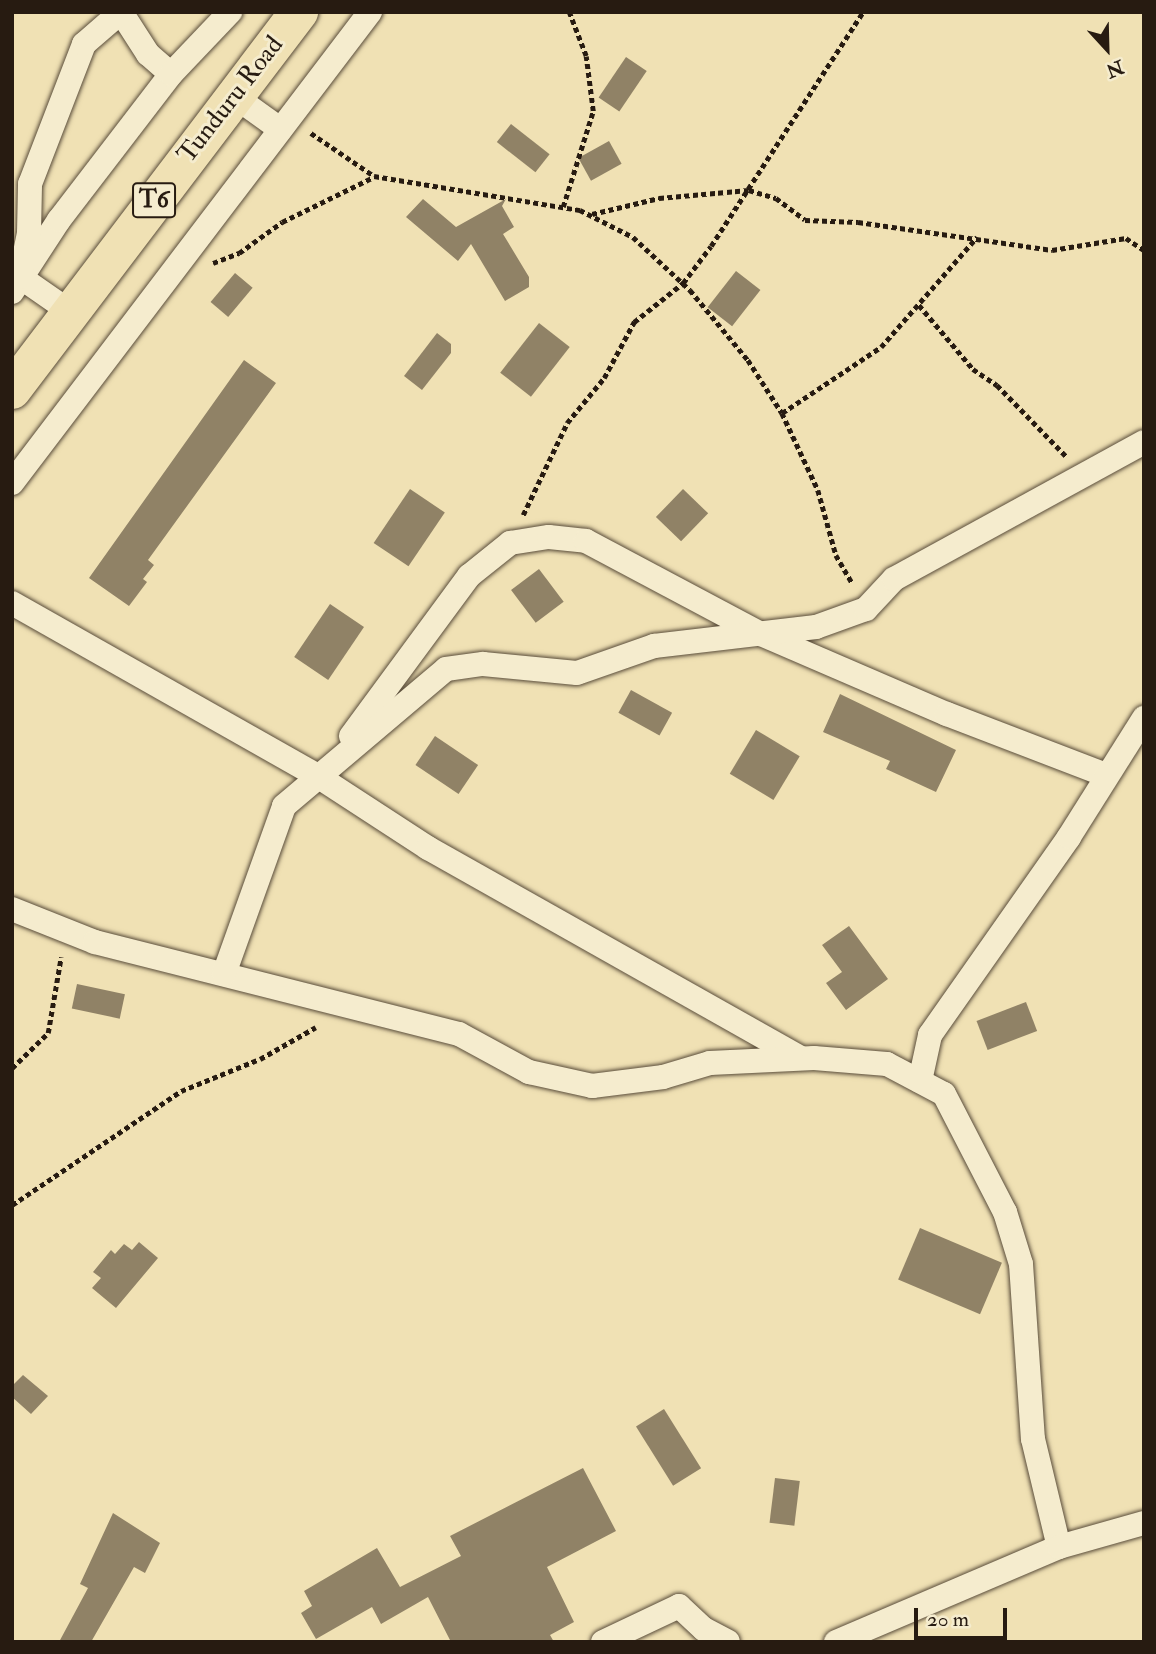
<!DOCTYPE html>
<html>
<head>
<meta charset="utf-8">
<style>
	body { margin:0 }
	#map { position:relative; width:1156px; height:1654px; overflow:hidden; background:#f0e1b4; font-family:"IM FELL Double Pica",serif }
	div>[style] { position:absolute }
	.building>* { inset:0; background:#908266; transform-origin:0 0 }
	.path>* { height:4.5px; margin-top:-2.25px; transform-origin:0; background:repeating-linear-gradient(90deg,#271b11 0 5px,transparent 0 8.5px) }
	.roads { filter:drop-shadow(0 0 2px #594c3a) drop-shadow(0 0 2px #594c3a) }
	.street>* { height:24px; margin:-12px; padding:0 12px; transform-origin:12px; border-radius:12px; background:#f5ecce }
	.highway>* { height:38px; margin:-19px; padding:0 19px; transform-origin:19px; border-radius:19px; background:#f0e1b4 }
	span { translate:-50% -50%; white-space:nowrap; text-align:center; line-height:1.15; -webkit-text-stroke:6px #f5ecce; paint-order:stroke }
	.shield-label span { padding:2px 5px; background:#f5ecce; border:2px solid; border-radius:5px; -webkit-text-stroke-width:0 }
	.shield-label { font-size:24px; color:#271b11; font-weight:700 }
	.street-label { font-size:26px; color:#271b11 }
	.frame { position:absolute; inset:0; border:14px solid #271b11; pointer-events:none }
	.north { position:absolute; left:1072px; top:14px; width:70px; height:70px; -webkit-text-stroke:5px #f5ecce; paint-order:stroke; rotate:158deg; font-size:19px; font-weight:700; line-height:28px; text-align:center; color:#271b11 }
	.north::after { content:''; display:block; margin:auto; width:24px; height:32px; background:#271b11; clip-path:polygon(50% 0,100% 100%,50% 72%,0 100%) }
	.scale { position:absolute; left:914px; top:1608px; width:93px; height:32px; box-sizing:border-box; border:4px solid #271b11; border-top:0; padding-left:9px; font-size:21px; line-height:24px; white-space:nowrap; color:#271b11; -webkit-text-stroke:5px #f5ecce; paint-order:stroke }
</style>
</head>
<body>
<div id="map">
	<div class="building">
		<i style="left:626px;top:57px;width:25px;height:49px;rotate:34deg"></i>
		<i style="left:511px;top:124px;width:49px;height:23px;rotate:38deg"></i>
		<i style="left:609px;top:141px;width:26px;height:35px;rotate:61deg"></i>
		<i style="clip-path:polygon(423px 199px,456px 227px,506px 199px,502px 206px,514px 227px,503px 234px,529px 277px,529px 287px,505px 301px,471px 244px,458px 261px,406px 217px)"></i>
		<i style="left:736px;top:271px;width:31px;height:46px;rotate:38deg"></i>
		<i style="left:235px;top:273px;width:23px;height:38px;rotate:40deg"></i>
		<i style="left:539px;top:323px;width:39px;height:63px;rotate:38deg"></i>
		<i style="clip-path:polygon(437px 333px,451px 344px,451px 353px,422px 390px,404px 376px)"></i>
		<i style="clip-path:polygon(244px 360px,276px 383px,148px 560px,154px 565px,143px 579px,147px 582px,129px 606px,89px 578px)"></i>
		<i style="left:410px;top:489px;width:42px;height:65px;rotate:34deg"></i>
		<i style="left:683px;top:489px;width:35px;height:39px;rotate:44deg"></i>
		<i style="left:539px;top:569px;width:41px;height:35px;rotate:53deg"></i>
		<i style="left:330px;top:604px;width:41px;height:64px;rotate:34deg"></i>
		<i style="left:631px;top:690px;width:47px;height:26px;rotate:29deg"></i>
		<i style="clip-path:polygon(840px 694px,956px 750px,936px 792px,886px 769px,890px 761px,823px 732px)"></i>
		<i style="left:756px;top:730px;width:51px;height:51px;rotate:31deg"></i>
		<i style="left:435px;top:736px;width:52px;height:35px;rotate:34deg"></i>
		<i style="clip-path:polygon(849px 926px,888px 979px,846px 1010px,826px 983px,842px 972px,822px 945px)"></i>
		<i style="left:77px;top:984px;width:49px;height:25px;rotate:12deg"></i>
		<i style="left:1026px;top:1002px;width:31px;height:53px;rotate:69deg"></i>
		<i style="left:920px;top:1228px;width:89px;height:56px;rotate:23deg"></i>
		<i style="clip-path:polygon(139px 1242px,158px 1258px,116px 1308px,92px 1288px,101px 1278px,93px 1272px,111px 1250px,115px 1254px,124px 1244px,132px 1250px)"></i>
		<i style="clip-path:polygon(23px 1375px,48px 1396px,31px 1414px,12px 1397px,12px 1386px)"></i>
		<i style="left:664px;top:1409px;width:70px;height:33px;rotate:58deg"></i>
		<i style="clip-path:polygon(583px 1468px,616px 1531px,547px 1567px,574px 1622px,550px 1635px,554px 1642px,451px 1642px,428px 1597px,381px 1624px,372px 1607px,316px 1639px,301px 1613px,312px 1606px,304px 1591px,377px 1548px,400px 1587px,461px 1556px,450px 1536px)"></i>
		<i style="left:775px;top:1478px;width:25px;height:45px;rotate:7deg"></i>
		<i style="clip-path:polygon(113px 1513px,160px 1543px,145px 1573px,134px 1567px,91px 1642px,59px 1642px,88px 1588px,80px 1584px)"></i>
	</div>
	<div class="path">
		<i style="left:311px;top:133px;width:76px;rotate:34.3deg"></i>
		<i style="left:374px;top:176px;width:209px;rotate:9.4deg"></i>
		<i style="left:580px;top:210px;width:59px;rotate:27deg"></i>
		<i style="left:633px;top:237px;width:78px;rotate:42.9deg"></i>
		<i style="left:690px;top:290px;width:91px;rotate:50.4deg"></i>
		<i style="left:748px;top:360px;width:63px;rotate:57.3deg"></i>
		<i style="left:782px;top:413px;width:85px;rotate:64.9deg"></i>
		<i style="left:818px;top:490px;width:67px;rotate:74.5deg"></i>
		<i style="left:836px;top:555px;width:32px;rotate:60deg"></i>
		<i style="left:563px;top:207px;width:101px;rotate:-72.6deg"></i>
		<i style="left:593px;top:111px;width:55px;rotate:-97.3deg"></i>
		<i style="left:586px;top:56px;width:47px;rotate:-111.1deg"></i>
		<i style="left:592px;top:214px;width:69px;rotate:-13.4deg"></i>
		<i style="left:659px;top:198px;width:90px;rotate:-5.1deg"></i>
		<i style="left:749px;top:190px;width:28px;rotate:17deg"></i>
		<i style="left:776px;top:198px;width:36px;rotate:37deg"></i>
		<i style="left:805px;top:220px;width:53px;rotate:2.2deg"></i>
		<i style="left:858px;top:222px;width:196px;rotate:8.2deg"></i>
		<i style="left:1052px;top:250px;width:75px;rotate:-9.2deg"></i>
		<i style="left:1126px;top:238px;width:22px;rotate:34deg"></i>
		<i style="left:213px;top:263px;width:28px;rotate:-21deg"></i>
		<i style="left:239px;top:253px;width:53px;rotate:-35.8deg"></i>
		<i style="left:282px;top:222px;width:102px;rotate:-26.1deg"></i>
		<i style="left:919px;top:305px;width:84px;rotate:49.8deg"></i>
		<i style="left:973px;top:369px;width:29px;rotate:34deg"></i>
		<i style="left:997px;top:385px;width:99px;rotate:45.8deg"></i>
		<i style="left:782px;top:413px;width:119px;rotate:-33.7deg"></i>
		<i style="left:881px;top:347px;width:146px;rotate:-48.9deg"></i>
		<i style="left:523px;top:515px;width:102px;rotate:-64.4deg"></i>
		<i style="left:567px;top:423px;width:58px;rotate:-50.6deg"></i>
		<i style="left:604px;top:378px;width:64px;rotate:-61.8deg"></i>
		<i style="left:634px;top:322px;width:63px;rotate:-38.5deg"></i>
		<i style="left:683px;top:283px;width:46px;rotate:-52.9deg"></i>
		<i style="left:711px;top:246px;width:279px;rotate:-57deg"></i>
		<i style="left:12px;top:1068px;width:50px;rotate:-44.2deg"></i>
		<i style="left:48px;top:1033px;width:77px;rotate:-80.3deg"></i>
		<i style="left:12px;top:1205px;width:204px;rotate:-34deg"></i>
		<i style="left:181px;top:1091px;width:85px;rotate:-22.1deg"></i>
		<i style="left:260px;top:1059px;width:64px;rotate:-29.7deg"></i>
	</div>
	<div class="roads">
		<div class="street">
			<i style="left:121px;top:12px;width:50px;rotate:57.3deg"></i>
			<i style="left:148px;top:54px;width:30px;rotate:41deg"></i>
			<i style="left:234px;top:96px;width:57px;rotate:35.7deg"></i>
			<i style="left:12px;top:292px;width:86px;rotate:-56.9deg"></i>
			<i style="left:59px;top:220px;width:184px;rotate:-52.5deg"></i>
			<i style="left:171px;top:74px;width:86px;rotate:-46.4deg"></i>
			<i style="left:69px;top:311px;width:60px;rotate:-145.2deg"></i>
			<i style="left:20px;top:277px;width:45px;rotate:-78.4deg"></i>
			<i style="left:29px;top:233px;width:49px;rotate:-88.8deg"></i>
			<i style="left:30px;top:184px;width:150px;rotate:-68.9deg"></i>
			<i style="left:84px;top:44px;width:49px;rotate:-40.9deg"></i>
			<i style="left:12px;top:483px;width:592px;rotate:-52.76deg"></i>
			<i style="left:12px;top:603px;width:353px;rotate:29.5deg"></i>
			<i style="left:319px;top:777px;width:130px;rotate:33.1deg"></i>
			<i style="left:428px;top:848px;width:427px;rotate:29.4deg"></i>
			<i style="left:351px;top:736px;width:199px;rotate:-53.6deg"></i>
			<i style="left:469px;top:576px;width:53px;rotate:-38.8deg"></i>
			<i style="left:510px;top:543px;width:39px;rotate:-9deg"></i>
			<i style="left:549px;top:537px;width:37px;rotate:6deg"></i>
			<i style="left:586px;top:541px;width:198px;rotate:28deg"></i>
			<i style="left:761px;top:634px;width:202px;rotate:23.3deg"></i>
			<i style="left:947px;top:714px;width:170px;rotate:21deg"></i>
			<i style="left:12px;top:909px;width:89px;rotate:21.7deg"></i>
			<i style="left:95px;top:942px;width:375px;rotate:14.2deg"></i>
			<i style="left:459px;top:1034px;width:80px;rotate:28.5deg"></i>
			<i style="left:529px;top:1072px;width:65px;rotate:12.5deg"></i>
			<i style="left:592px;top:1086px;width:72px;rotate:-7.2deg"></i>
			<i style="left:663px;top:1077px;width:49px;rotate:-16.6deg"></i>
			<i style="left:710px;top:1063px;width:104px;rotate:-2.8deg"></i>
			<i style="left:814px;top:1058px;width:73px;rotate:4.7deg"></i>
			<i style="left:887px;top:1064px;width:64px;rotate:27.8deg"></i>
			<i style="left:944px;top:1094px;width:133px;rotate:62.7deg"></i>
			<i style="left:1005px;top:1212px;width:54px;rotate:72.9deg"></i>
			<i style="left:1021px;top:1264px;width:175px;rotate:86.1deg"></i>
			<i style="left:1033px;top:1439px;width:111px;rotate:76.5deg"></i>
			<i style="left:224px;top:974px;width:178px;rotate:-70.3deg"></i>
			<i style="left:284px;top:806px;width:212px;rotate:-40.2deg"></i>
			<i style="left:446px;top:669px;width:37px;rotate:-8deg"></i>
			<i style="left:483px;top:664px;width:94px;rotate:5.5deg"></i>
			<i style="left:577px;top:673px;width:82px;rotate:-19.3deg"></i>
			<i style="left:654px;top:646px;width:163px;rotate:-6.7deg"></i>
			<i style="left:816px;top:627px;width:53px;rotate:-19.8deg"></i>
			<i style="left:866px;top:609px;width:41px;rotate:-47deg"></i>
			<i style="left:894px;top:579px;width:285px;rotate:-28.7deg"></i>
			<i style="left:920px;top:1081px;width:47px;rotate:-77.7deg"></i>
			<i style="left:930px;top:1035px;width:242px;rotate:-54.9deg"></i>
			<i style="left:1069px;top:837px;width:141px;rotate:-57.8deg"></i>
			<i style="left:603px;top:1642px;width:84px;rotate:-25.3deg"></i>
			<i style="left:679px;top:1606px;width:34px;rotate:43deg"></i>
			<i style="left:704px;top:1629px;width:27px;rotate:28deg"></i>
			<i style="left:836px;top:1642px;width:242px;rotate:-23.1deg"></i>
			<i style="left:1059px;top:1547px;width:88px;rotate:-15.8deg"></i>
		</div>
		<div class="highway">
			<i style="left:12px;top:390px;width:475px;rotate:-52.8deg"></i>
		</div>
	</div>
	<div class="shield-label">
		<span style="left:154px;top:200px">T6</span>
	</div>
	<div class="street-label">
		<span style="left:231px;top:100px;rotate:-52deg">Tunduru Road</span>
	</div>
	<div class="frame"></div>
	<div class="north">N</div>
	<div class="scale">20 m</div>
</div>
</body>
</html>
